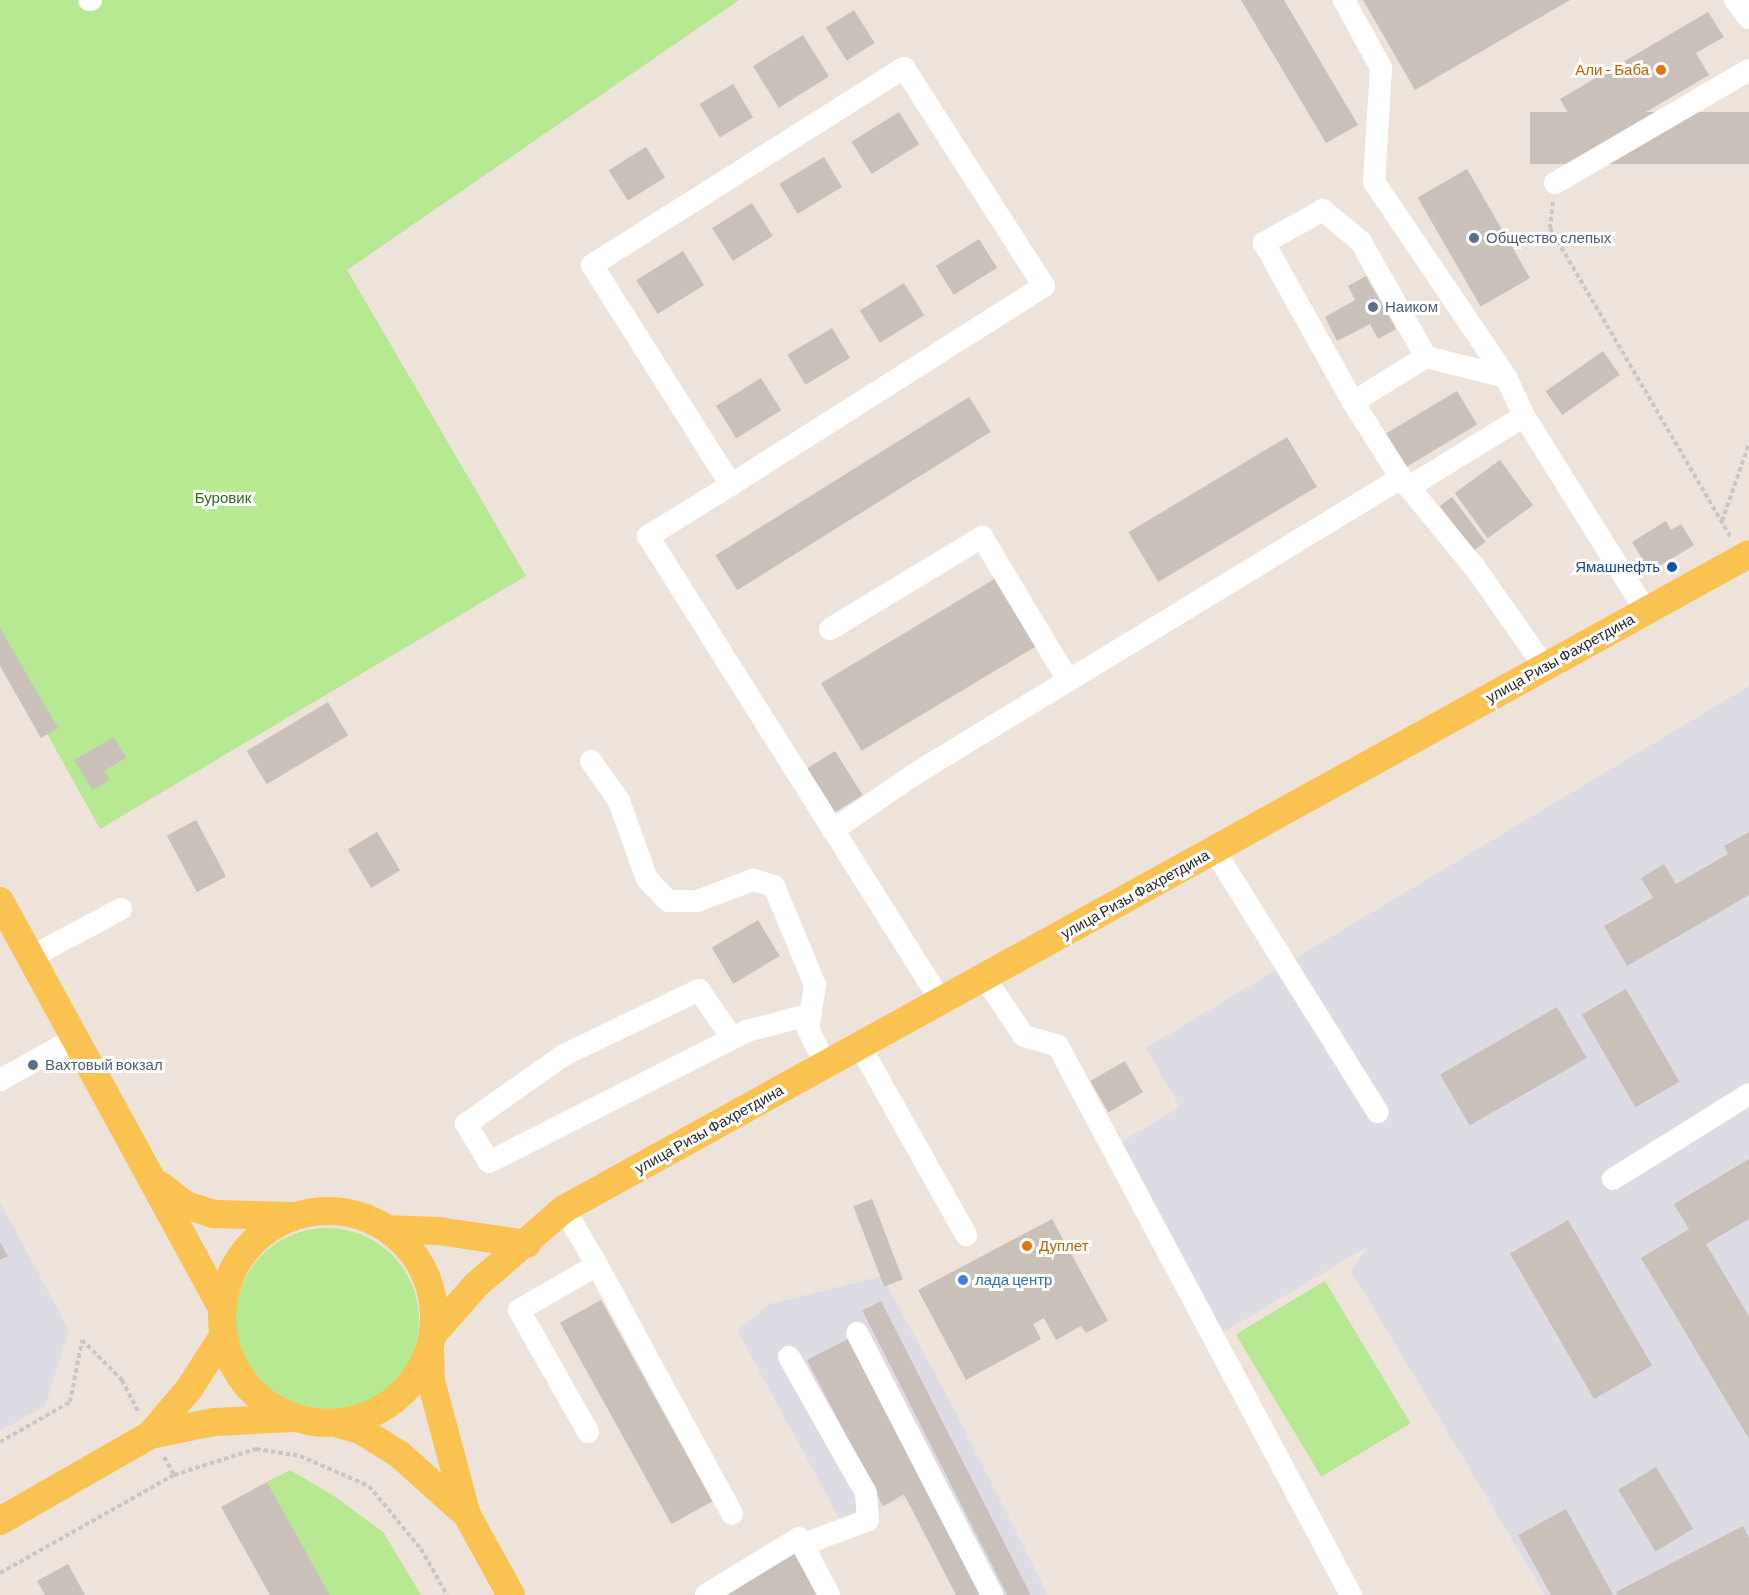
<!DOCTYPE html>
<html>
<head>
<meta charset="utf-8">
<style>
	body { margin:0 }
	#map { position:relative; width:1749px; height:1595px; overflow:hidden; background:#ede3da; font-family:Barlow,sans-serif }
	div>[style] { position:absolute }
	.industrial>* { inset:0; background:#dddbe4 }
	.green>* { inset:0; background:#b7e892; transform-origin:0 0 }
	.round { border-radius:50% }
	.building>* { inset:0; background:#c8c0b9; transform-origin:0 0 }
	.path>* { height:4px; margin-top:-2px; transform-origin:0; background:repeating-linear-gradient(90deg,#c7c7c7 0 4.5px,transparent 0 7.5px) }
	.minor>* { height:22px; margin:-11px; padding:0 11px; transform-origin:11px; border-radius:11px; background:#fff }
	.major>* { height:28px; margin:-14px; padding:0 14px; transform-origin:14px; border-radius:14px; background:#fac351 }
	.major>.ring { margin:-14px; padding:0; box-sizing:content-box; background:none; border:28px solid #fac351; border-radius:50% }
	.dots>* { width:16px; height:16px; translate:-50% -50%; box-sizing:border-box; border:3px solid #fff; border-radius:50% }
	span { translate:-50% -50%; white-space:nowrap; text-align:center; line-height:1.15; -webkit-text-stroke:6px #fff; paint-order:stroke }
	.food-label { font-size:15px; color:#c56008 }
	.right { translate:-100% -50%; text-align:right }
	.left { translate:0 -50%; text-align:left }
	.service-label { font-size:15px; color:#4e5e75 }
	.park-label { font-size:15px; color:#2f6b14 }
	.transit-label { font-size:15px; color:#164399 }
	.street-label { font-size:15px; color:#292929 }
	.shop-label { font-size:15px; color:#366cbe }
</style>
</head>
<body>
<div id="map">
	<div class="industrial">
		<i style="clip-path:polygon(1749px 686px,1749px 1588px,1737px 1595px,1545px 1595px,1351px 1271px,1367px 1247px,1222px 1333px,1116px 1145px,1180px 1107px,1146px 1048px)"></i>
		<i style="clip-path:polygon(0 1202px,69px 1330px,45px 1406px,0 1431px)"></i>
		<i style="clip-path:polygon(882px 1276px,952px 1405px,1048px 1595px,967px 1595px,913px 1494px,843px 1525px,737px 1330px,770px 1304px)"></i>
	</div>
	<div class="green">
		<i style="clip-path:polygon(0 0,739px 0,347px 270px,526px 576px,100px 829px,0 649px)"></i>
		<i class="round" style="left:235px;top:1228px;width:184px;height:184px"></i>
		<i style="left:1325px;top:1281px;width:166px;height:104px;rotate:59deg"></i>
		<i style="clip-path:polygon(290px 1470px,334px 1496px,383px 1532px,421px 1595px,330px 1595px,267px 1482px)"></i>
	</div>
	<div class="building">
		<i style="clip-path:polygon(1241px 0,1284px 0,1358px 125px,1326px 143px)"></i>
		<i style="clip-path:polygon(1363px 0,1570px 0,1415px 90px)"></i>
		<i style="left:854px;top:10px;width:39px;height:33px;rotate:58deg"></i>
		<i style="clip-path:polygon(1708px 12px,1724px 37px,1696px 53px,1709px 75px,1588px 146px,1560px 99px)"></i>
		<i style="left:803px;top:35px;width:49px;height:59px;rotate:58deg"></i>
		<i style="left:733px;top:84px;width:39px;height:39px;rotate:59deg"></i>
		<i style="left:899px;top:112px;width:38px;height:56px;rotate:58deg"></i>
		<i style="left:1749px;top:112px;width:52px;height:219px;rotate:90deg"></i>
		<i style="left:646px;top:147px;width:36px;height:44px;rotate:58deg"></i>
		<i style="left:824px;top:157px;width:35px;height:52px;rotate:59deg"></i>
		<i style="left:1467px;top:169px;width:126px;height:57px;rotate:60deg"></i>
		<i style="left:752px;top:203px;width:39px;height:47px;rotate:58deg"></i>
		<i style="left:979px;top:239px;width:34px;height:51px;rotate:58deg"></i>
		<i style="left:683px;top:251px;width:40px;height:55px;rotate:58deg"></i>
		<i style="clip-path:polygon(1366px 276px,1396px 329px,1378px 339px,1370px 324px,1337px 341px,1325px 317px,1355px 300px,1348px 286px)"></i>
		<i style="left:904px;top:283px;width:38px;height:52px;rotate:58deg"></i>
		<i style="left:832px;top:328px;width:35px;height:52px;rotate:59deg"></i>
		<i style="left:1603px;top:351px;width:29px;height:70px;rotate:55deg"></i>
		<i style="left:761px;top:378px;width:38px;height:53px;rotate:58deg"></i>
		<i style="left:1457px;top:391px;width:39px;height:90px;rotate:59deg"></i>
		<i style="left:969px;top:397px;width:41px;height:299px;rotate:58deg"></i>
		<i style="left:1287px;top:437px;width:58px;height:185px;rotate:59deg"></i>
		<i style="left:1500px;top:460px;width:56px;height:56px;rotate:54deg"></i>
		<i style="left:1452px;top:497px;width:56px;height:15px;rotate:53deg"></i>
		<i style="clip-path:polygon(1666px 521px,1671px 530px,1681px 524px,1694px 545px,1650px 572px,1632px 542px)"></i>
		<i style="left:1001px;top:575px;width:79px;height:210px;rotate:59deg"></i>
		<i style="clip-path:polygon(0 628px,58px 728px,41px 738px,0 666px)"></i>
		<i style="left:328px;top:702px;width:39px;height:95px;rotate:59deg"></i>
		<i style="clip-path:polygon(114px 737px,126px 758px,104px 771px,110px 780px,92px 790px,74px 760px)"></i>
		<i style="left:835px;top:751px;width:52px;height:33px;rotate:58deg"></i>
		<i style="left:196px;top:820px;width:64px;height:33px;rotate:62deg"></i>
		<i style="left:377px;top:832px;width:45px;height:34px;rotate:59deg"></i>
		<i style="clip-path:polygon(1749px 832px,1749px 895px,1627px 966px,1604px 926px,1653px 898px,1641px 878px,1664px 864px,1676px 884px,1728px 854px,1724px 846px)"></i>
		<i style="left:758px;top:920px;width:42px;height:54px;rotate:59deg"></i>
		<i style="left:1626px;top:989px;width:107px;height:51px;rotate:60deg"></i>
		<i style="left:1557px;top:1007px;width:59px;height:135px;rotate:60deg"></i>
		<i style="left:1125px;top:1061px;width:36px;height:40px;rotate:60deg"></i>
		<i style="clip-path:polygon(1749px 1159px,1749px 1219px,1706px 1244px,1749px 1316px,1749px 1439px,1641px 1258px,1689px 1229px,1674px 1204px)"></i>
		<i style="left:872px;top:1199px;width:86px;height:20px;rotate:69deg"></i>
		<i style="clip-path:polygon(1052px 1219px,1108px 1321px,1086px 1333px,1081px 1326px,1056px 1340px,1044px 1318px,1033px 1324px,1041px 1339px,966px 1380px,918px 1290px)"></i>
		<i style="left:1568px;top:1220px;width:168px;height:67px;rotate:60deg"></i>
		<i style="clip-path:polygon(0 1242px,8px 1256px,0 1260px)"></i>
		<i style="left:601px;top:1300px;width:230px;height:47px;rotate:61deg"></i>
		<i style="left:881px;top:1301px;width:329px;height:21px;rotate:63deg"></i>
		<i style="clip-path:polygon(848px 1339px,980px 1595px,956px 1595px,904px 1494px,883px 1506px,807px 1360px)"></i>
		<i style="left:1656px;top:1467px;width:72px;height:44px;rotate:59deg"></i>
		<i style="clip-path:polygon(267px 1482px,330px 1595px,270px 1595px,221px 1507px)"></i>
		<i style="clip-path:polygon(1566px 1509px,1613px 1595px,1551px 1595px,1518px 1535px)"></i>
		<i style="clip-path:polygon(1743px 1526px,1749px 1538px,1749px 1595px,1618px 1595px,1616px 1592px)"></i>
		<i style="clip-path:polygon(792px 1550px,818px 1595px,714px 1595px)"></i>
		<i style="clip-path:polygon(68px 1564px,85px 1595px,45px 1595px,37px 1581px)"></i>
	</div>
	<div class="path">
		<i style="left:1553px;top:202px;width:26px;rotate:97deg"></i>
		<i style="left:1550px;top:228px;width:357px;rotate:59.7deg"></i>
		<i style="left:1722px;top:521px;width:82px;rotate:-70.7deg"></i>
		<i style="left:0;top:1442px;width:81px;rotate:-29.7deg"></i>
		<i style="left:70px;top:1402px;width:63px;rotate:-79deg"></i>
		<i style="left:82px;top:1340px;width:57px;rotate:45deg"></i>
		<i style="left:122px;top:1380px;width:35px;rotate:63deg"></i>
		<i style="left:164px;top:1457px;width:21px;rotate:61deg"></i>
		<i style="left:0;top:1573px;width:200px;rotate:-29.4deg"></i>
		<i style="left:174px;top:1475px;width:86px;rotate:-17.6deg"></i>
		<i style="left:256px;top:1449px;width:45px;rotate:9deg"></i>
		<i style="left:300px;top:1456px;width:75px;rotate:23.5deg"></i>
		<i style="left:369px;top:1486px;width:82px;rotate:50.5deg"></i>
		<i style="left:421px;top:1549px;width:53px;rotate:60.5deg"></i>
	</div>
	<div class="minor">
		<i style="left:89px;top:0;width:2px"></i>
		<i style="left:1344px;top:0;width:77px;rotate:61.4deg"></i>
		<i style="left:1381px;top:68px;width:114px;rotate:93.5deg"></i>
		<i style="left:1374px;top:182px;width:235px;rotate:55.9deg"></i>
		<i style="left:1506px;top:377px;width:43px;rotate:65.2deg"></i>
		<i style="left:1524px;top:416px;width:230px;rotate:58deg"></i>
		<i style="left:1735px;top:0;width:23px;rotate:52deg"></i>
		<i style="left:1555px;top:183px;width:225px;rotate:-30.2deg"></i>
		<i style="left:1426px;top:357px;width:132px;rotate:-119.5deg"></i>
		<i style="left:1361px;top:242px;width:50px;rotate:-139.9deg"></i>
		<i style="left:1323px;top:210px;width:68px;rotate:150.8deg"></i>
		<i style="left:1264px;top:243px;width:182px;rotate:60.8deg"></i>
		<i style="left:1353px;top:402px;width:90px;rotate:57.7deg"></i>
		<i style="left:1401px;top:478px;width:118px;rotate:50.5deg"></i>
		<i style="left:1476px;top:569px;width:118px;rotate:55deg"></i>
		<i style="left:1353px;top:402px;width:86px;rotate:-31.7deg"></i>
		<i style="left:1426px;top:357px;width:82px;rotate:14deg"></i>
		<i style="left:731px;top:485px;width:260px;rotate:-122.3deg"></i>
		<i style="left:592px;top:265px;width:369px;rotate:-32.3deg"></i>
		<i style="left:904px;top:68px;width:259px;rotate:57.3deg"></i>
		<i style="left:1044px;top:286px;width:371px;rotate:147.6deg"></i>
		<i style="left:731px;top:485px;width:97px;rotate:148.4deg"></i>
		<i style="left:648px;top:536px;width:550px;rotate:57.78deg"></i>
		<i style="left:1409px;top:487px;width:135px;rotate:-31.7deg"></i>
		<i style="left:830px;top:629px;width:178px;rotate:-31.2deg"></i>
		<i style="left:982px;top:537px;width:167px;rotate:59deg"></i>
		<i style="left:591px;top:761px;width:49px;rotate:55deg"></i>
		<i style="left:619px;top:801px;width:83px;rotate:70.3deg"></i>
		<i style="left:647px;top:879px;width:30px;rotate:46deg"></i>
		<i style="left:668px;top:901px;width:29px"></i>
		<i style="left:697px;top:901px;width:60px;rotate:-20.6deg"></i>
		<i style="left:753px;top:880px;width:22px;rotate:16deg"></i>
		<i style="left:774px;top:886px;width:107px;rotate:67.5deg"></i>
		<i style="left:815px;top:985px;width:45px;rotate:99deg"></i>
		<i style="left:808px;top:1029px;width:40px;rotate:63.4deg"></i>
		<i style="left:833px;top:830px;width:103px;rotate:-34.3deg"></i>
		<i style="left:918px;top:772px;width:565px;rotate:-31.33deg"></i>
		<i style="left:1214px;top:850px;width:309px;rotate:58deg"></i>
		<i style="left:31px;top:957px;width:102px;rotate:-28.1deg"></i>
		<i style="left:984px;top:977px;width:71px;rotate:55.9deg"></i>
		<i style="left:1024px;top:1036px;width:35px;rotate:16deg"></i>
		<i style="left:1058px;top:1046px;width:622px;rotate:61.91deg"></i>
		<i style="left:732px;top:1038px;width:58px;rotate:-124.5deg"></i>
		<i style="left:699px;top:990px;width:150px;rotate:154.3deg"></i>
		<i style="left:564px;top:1055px;width:120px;rotate:144.9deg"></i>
		<i style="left:466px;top:1124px;width:44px;rotate:58.8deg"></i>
		<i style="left:489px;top:1162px;width:289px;rotate:-26.9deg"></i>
		<i style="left:747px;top:1031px;width:66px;rotate:-14.9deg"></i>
		<i style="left:860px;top:1046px;width:217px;rotate:60.7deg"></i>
		<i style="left:0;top:1080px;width:87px;rotate:-28.9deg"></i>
		<i style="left:1613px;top:1179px;width:160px;rotate:-32deg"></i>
		<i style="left:564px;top:1209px;width:65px;rotate:59.5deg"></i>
		<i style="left:597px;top:1265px;width:90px;rotate:150deg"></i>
		<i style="left:519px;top:1310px;width:140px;rotate:60.5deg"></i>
		<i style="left:597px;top:1265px;width:283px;rotate:61.5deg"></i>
		<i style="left:857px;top:1333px;width:295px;rotate:62.7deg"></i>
		<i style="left:789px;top:1357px;width:156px;rotate:60.5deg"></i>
		<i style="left:866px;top:1493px;width:27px;rotate:86deg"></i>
		<i style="left:868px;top:1520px;width:71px;rotate:159.3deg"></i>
		<i style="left:706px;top:1595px;width:109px;rotate:-31.5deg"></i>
		<i style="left:799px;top:1538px;width:64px;rotate:62.2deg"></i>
	</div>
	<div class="major">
		<i style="left:0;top:901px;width:464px;rotate:61.4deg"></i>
		<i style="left:160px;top:1185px;width:33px;rotate:38deg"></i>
		<i style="left:186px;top:1205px;width:28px;rotate:18deg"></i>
		<i style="left:213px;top:1214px;width:78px;rotate:1.5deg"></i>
		<i class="ring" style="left:222px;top:1211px;width:184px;height:184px"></i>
		<i style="left:388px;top:1229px;width:50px;rotate:2.3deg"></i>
		<i style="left:438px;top:1231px;width:90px;rotate:8.3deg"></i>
		<i style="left:434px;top:1333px;width:64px;rotate:-48.8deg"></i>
		<i style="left:476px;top:1285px;width:116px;rotate:-40.8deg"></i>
		<i style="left:564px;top:1209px;width:1354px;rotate:-28.93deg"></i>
		<i style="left:430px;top:1352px;width:29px;rotate:88deg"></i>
		<i style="left:431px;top:1381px;width:139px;rotate:75deg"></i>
		<i style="left:467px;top:1515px;width:91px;rotate:61.2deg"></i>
		<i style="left:339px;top:1424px;width:22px;rotate:16deg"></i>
		<i style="left:360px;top:1430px;width:46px;rotate:31.6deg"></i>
		<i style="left:399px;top:1454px;width:91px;rotate:41.9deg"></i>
		<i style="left:150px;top:1435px;width:60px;rotate:-49.7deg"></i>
		<i style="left:189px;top:1389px;width:63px;rotate:-57.3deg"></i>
		<i style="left:0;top:1521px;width:173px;rotate:-29.8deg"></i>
		<i style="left:150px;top:1435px;width:65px;rotate:-11.5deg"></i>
		<i style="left:214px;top:1422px;width:80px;rotate:-2.9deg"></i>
	</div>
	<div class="dots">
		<i style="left:1661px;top:70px;background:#e8710a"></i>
		<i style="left:1474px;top:238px;background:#5c6f8a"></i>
		<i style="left:1373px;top:307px;background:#5c6f8a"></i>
		<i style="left:1672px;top:567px;background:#1a4fb4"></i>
		<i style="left:33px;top:1065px;background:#5c6f8a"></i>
		<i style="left:1027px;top:1246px;background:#e8710a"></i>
		<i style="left:963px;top:1280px;background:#3f7fe0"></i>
	</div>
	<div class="food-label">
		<span class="right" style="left:1649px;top:70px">Али - Баба</span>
		<span class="left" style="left:1039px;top:1246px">Дуплет</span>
	</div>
	<div class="service-label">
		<span class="left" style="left:1486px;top:238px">Общество слепых</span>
		<span class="left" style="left:1385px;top:307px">Наиком</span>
		<span class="left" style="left:45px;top:1065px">Вахтовый вокзал</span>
	</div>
	<div class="park-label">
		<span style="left:223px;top:498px">Буровик</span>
	</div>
	<div class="transit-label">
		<span class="right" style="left:1660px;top:567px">Ямашнефть</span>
	</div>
	<div class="street-label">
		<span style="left:1560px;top:658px;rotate:-29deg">улица Ризы Фахретдина</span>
		<span style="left:1135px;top:894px;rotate:-29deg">улица Ризы Фахретдина</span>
		<span style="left:709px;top:1129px;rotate:-29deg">улица Ризы Фахретдина</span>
	</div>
	<div class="shop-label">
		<span class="left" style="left:975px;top:1280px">лада центр</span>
	</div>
</div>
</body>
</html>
